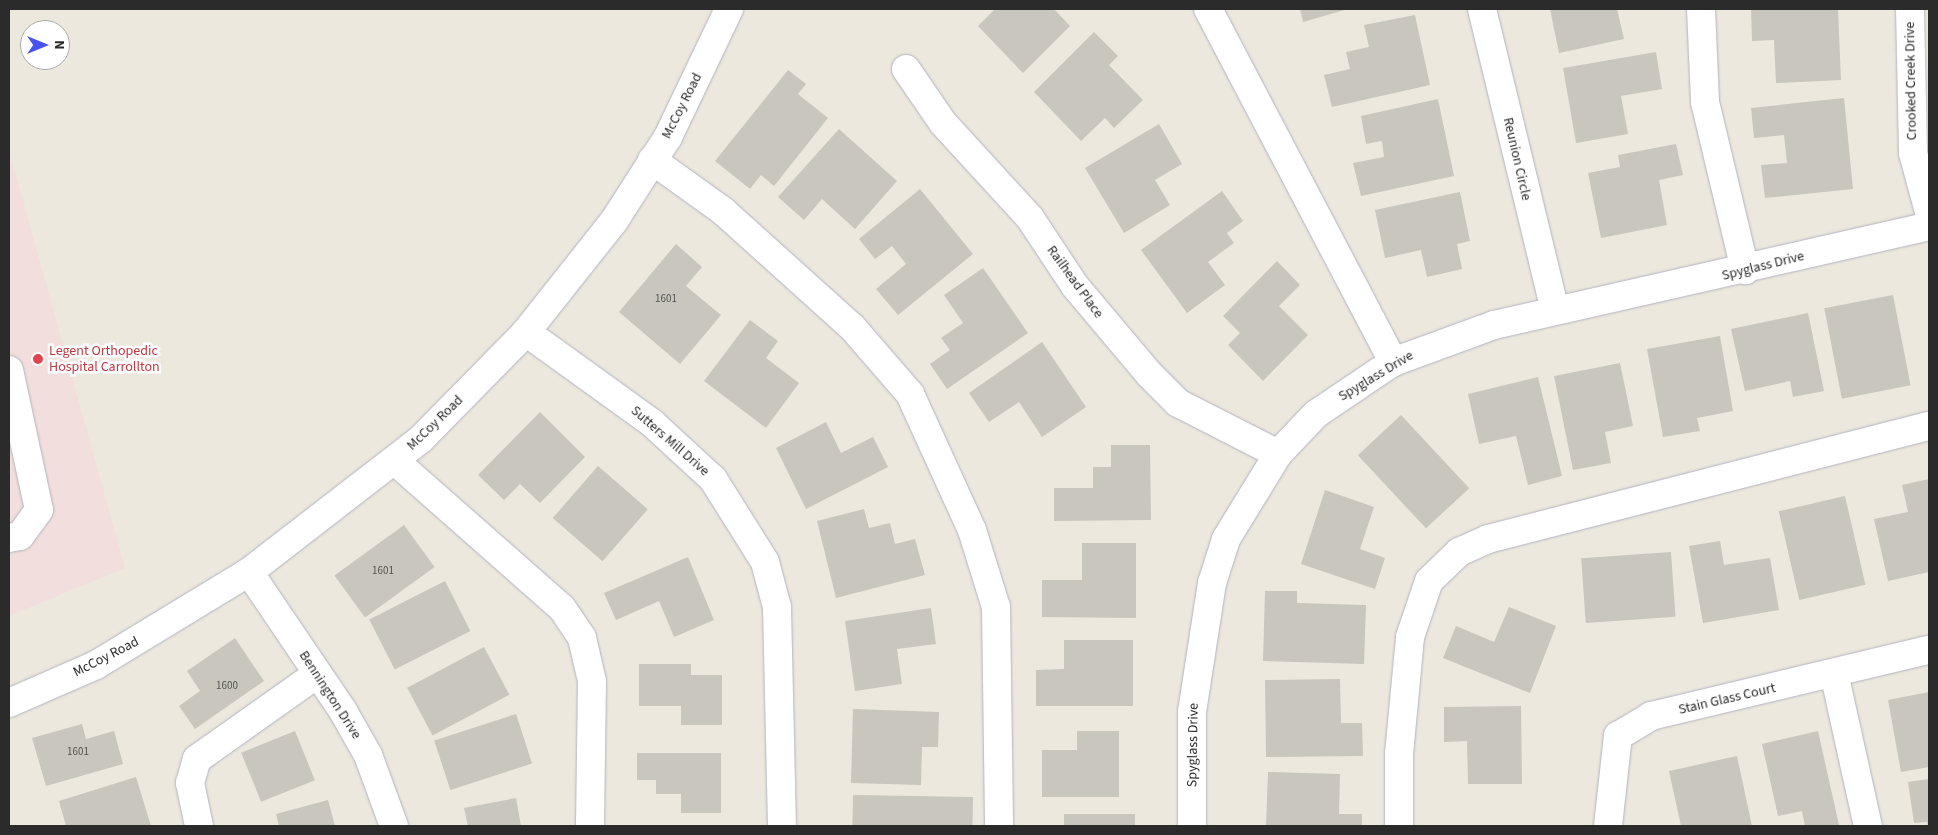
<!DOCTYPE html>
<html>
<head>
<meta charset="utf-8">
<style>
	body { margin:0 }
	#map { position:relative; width:1938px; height:835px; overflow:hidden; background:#ece8de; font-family:"Source Sans 3",sans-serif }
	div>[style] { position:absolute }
	.medical>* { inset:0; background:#f2dedc }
	.building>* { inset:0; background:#c8c6bd; transform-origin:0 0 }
	.roads { filter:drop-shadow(0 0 1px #b2b3be) drop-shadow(0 0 1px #b2b3be) }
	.minor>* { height:28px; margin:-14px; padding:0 14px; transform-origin:14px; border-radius:14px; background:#fff }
	.dots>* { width:14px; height:14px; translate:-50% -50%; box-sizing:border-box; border:2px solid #fff; border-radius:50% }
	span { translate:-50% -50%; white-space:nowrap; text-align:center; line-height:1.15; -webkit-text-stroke:5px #fff; paint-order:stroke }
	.number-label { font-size:11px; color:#525250 }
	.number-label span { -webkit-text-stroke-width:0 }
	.street-label { font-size:14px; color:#2b2b2b }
	.health-label { font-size:14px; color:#be3a42 }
	.left { translate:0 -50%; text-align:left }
	.frame { position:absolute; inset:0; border:10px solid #2b2b2b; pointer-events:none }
	.north { position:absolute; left:20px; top:20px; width:50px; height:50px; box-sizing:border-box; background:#fff; border:1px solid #aaa; border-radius:50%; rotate:90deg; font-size:14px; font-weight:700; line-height:20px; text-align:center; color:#2b2b2b }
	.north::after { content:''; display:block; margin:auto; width:18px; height:22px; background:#4853ef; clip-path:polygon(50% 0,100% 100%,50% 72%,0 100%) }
</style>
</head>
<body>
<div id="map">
	<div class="medical">
		<i style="clip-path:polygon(9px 150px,125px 568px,9px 616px)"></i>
	</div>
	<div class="building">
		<i style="clip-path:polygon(995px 9px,1054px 9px,1070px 26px,1023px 73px,978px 26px)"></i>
		<i style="clip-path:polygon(1300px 9px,1348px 9px,1303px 22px)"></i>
		<i style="clip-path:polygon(1550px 9px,1617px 9px,1624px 39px,1559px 53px)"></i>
		<i style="clip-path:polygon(1751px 9px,1838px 9px,1841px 80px,1776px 83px,1774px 40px,1752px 41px)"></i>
		<i style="clip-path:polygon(1415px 15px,1430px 85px,1332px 107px,1324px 75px,1350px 69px,1346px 52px,1369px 47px,1364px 25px)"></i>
		<i style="clip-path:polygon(1094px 32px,1118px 56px,1109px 65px,1143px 100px,1114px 128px,1105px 118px,1081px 141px,1034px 92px)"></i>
		<i style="clip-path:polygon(1656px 52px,1662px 89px,1621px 96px,1628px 134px,1576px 143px,1563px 68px)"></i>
		<i style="clip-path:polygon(788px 70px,806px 84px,798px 94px,828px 118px,774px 186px,761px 175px,750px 189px,715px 161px)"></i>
		<i style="clip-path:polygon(1844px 98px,1853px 189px,1765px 198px,1761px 165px,1787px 163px,1784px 135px,1754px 138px,1751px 108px)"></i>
		<i style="clip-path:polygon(1438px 99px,1454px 176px,1361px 196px,1353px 163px,1384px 157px,1382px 141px,1366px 144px,1361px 116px)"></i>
		<i style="clip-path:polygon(1159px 124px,1182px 164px,1155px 180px,1170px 205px,1124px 233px,1085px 168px)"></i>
		<i style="clip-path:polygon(839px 129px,897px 181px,855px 229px,822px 199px,804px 220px,778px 197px)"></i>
		<i style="clip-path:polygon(1676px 144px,1683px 175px,1659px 180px,1667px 225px,1601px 238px,1588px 173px,1620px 167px,1618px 155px)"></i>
		<i style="clip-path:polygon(920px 189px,973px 254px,898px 315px,876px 289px,906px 264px,892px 246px,875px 259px,859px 239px)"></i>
		<i style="clip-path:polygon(1222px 191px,1243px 221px,1227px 233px,1234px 243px,1208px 262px,1225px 285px,1187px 313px,1141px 250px)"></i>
		<i style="clip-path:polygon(1460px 192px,1470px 241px,1457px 244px,1462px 269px,1427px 277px,1421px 250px,1385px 258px,1375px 210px)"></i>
		<i style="clip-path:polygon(676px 244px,702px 267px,686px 286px,721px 315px,680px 364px,619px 312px)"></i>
		<i style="clip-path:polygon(1277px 261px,1300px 285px,1279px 306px,1308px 335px,1263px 381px,1228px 345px,1240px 333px,1223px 316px)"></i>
		<i style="clip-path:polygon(983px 268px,1028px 333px,947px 389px,930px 364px,950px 350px,941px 338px,963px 323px,944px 295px)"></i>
		<i style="left:1893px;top:295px;width:92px;height:70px;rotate:79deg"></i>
		<i style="clip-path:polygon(1808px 313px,1824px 391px,1793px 397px,1790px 381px,1745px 391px,1731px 329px)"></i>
		<i style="clip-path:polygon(750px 320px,778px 341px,766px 358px,799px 383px,766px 428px,704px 381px)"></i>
		<i style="clip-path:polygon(1720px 336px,1733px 411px,1697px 418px,1700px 431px,1663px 437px,1647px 349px)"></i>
		<i style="clip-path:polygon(1042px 342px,1086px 407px,1042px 437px,1019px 402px,989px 422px,969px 393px)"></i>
		<i style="clip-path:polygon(1620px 363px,1633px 426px,1605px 432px,1611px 463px,1573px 470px,1554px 376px)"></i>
		<i style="clip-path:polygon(1538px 377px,1562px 476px,1528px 485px,1516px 436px,1479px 444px,1468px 394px)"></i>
		<i style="clip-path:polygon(540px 412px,585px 457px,540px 503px,520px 484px,504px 500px,478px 475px)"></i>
		<i style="left:1401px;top:415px;width:100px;height:59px;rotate:47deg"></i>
		<i style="clip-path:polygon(826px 422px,841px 453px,873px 437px,888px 467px,806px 509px,776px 448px)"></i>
		<i style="clip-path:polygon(1111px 445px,1150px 445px,1151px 520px,1054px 521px,1054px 488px,1093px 488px,1093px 467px,1111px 467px)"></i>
		<i style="left:598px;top:466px;width:66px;height:69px;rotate:41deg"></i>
		<i style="clip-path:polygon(1929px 479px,1929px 572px,1888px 581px,1874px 519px,1908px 512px,1902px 485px)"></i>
		<i style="clip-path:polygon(1325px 490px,1374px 507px,1360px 549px,1385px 558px,1375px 589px,1301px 564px)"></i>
		<i style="left:1845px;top:496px;width:91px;height:68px;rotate:77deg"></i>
		<i style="clip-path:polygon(864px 509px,869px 528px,890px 523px,895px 544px,915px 539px,925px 575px,836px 598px,817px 521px)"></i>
		<i style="left:404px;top:525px;width:52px;height:86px;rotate:54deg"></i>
		<i style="clip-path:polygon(1720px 541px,1724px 565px,1770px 558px,1779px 610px,1703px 623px,1689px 546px)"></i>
		<i style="clip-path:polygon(1082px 543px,1136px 543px,1136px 618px,1042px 617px,1042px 580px,1082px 580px)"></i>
		<i style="left:1671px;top:552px;width:65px;height:90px;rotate:86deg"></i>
		<i style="clip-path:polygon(688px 557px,714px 620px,674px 637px,659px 601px,616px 620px,604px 593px)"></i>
		<i style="left:445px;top:581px;width:56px;height:85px;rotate:63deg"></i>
		<i style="clip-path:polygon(1265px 591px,1297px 591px,1297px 603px,1366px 605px,1364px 664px,1263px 661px)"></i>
		<i style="clip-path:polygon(1509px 607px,1556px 626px,1530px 693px,1443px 658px,1456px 626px,1494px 642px)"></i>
		<i style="clip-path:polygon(931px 608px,936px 644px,897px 649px,902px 684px,855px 691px,845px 621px)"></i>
		<i style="clip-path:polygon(235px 638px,264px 681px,195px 729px,179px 706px,200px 691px,187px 671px)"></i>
		<i style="clip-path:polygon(1064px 640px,1133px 640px,1133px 706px,1036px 706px,1036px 670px,1064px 669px)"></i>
		<i style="left:484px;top:647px;width:54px;height:87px;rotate:62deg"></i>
		<i style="clip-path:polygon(639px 664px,691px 664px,691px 675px,722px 675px,722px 725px,681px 725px,681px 706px,639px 706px)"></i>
		<i style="clip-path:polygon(1340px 679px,1341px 723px,1362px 723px,1363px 756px,1266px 757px,1265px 680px)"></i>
		<i style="clip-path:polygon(1929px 692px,1929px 767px,1901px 772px,1888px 700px)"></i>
		<i style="clip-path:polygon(1521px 706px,1522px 784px,1468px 784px,1467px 741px,1444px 742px,1444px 707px)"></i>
		<i style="clip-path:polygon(853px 709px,939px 712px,938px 747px,922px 747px,921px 785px,851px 783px)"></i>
		<i style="left:516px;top:714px;width:52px;height:86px;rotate:72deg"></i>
		<i style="clip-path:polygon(82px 724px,86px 739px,114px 731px,123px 764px,46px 786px,32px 738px)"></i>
		<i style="left:295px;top:731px;width:53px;height:58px;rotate:68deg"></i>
		<i style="clip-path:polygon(1077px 731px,1119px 731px,1119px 797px,1042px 797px,1042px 750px,1077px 750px)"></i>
		<i style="clip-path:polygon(1818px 731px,1839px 825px,1835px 826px,1805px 826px,1802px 811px,1778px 816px,1762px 744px)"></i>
		<i style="clip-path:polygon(637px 753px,721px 753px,721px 813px,681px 813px,681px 794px,656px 794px,656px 780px,637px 780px)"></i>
		<i style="clip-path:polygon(1737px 756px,1752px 826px,1681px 826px,1669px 771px)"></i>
		<i style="clip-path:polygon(1268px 772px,1340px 774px,1339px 814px,1362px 814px,1362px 826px,1266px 826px)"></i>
		<i style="clip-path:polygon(136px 777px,151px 826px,66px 826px,59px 801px)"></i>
		<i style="clip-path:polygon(1929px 779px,1929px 826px,1928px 826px,1927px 822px,1914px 823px,1908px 782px)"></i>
		<i style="left:853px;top:795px;width:120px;height:31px;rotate:1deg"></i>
		<i style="clip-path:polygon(516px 798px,521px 826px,468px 826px,464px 808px)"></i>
		<i style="clip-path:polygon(328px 800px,335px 826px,279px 826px,276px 814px)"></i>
		<i style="left:1064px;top:814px;width:71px;height:12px"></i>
	</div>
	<div class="roads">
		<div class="minor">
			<i style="left:1208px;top:9px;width:399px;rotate:62.3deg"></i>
			<i style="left:1482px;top:9px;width:310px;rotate:76.4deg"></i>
			<i style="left:1701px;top:9px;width:93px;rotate:87.5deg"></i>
			<i style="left:1705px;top:102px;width:173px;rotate:76.6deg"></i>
			<i style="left:1910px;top:9px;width:144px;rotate:88.8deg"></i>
			<i style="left:1913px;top:153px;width:61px;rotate:74.8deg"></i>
			<i style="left:906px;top:69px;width:65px;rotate:55.6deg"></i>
			<i style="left:943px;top:123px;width:129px;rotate:47.5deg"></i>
			<i style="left:1030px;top:218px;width:82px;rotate:56.5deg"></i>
			<i style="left:1075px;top:286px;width:115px;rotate:49.9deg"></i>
			<i style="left:1149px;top:374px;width:41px;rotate:45deg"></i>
			<i style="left:1178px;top:403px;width:112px;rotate:27deg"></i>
			<i style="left:652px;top:160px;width:87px;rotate:35.7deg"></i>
			<i style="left:723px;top:211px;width:173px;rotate:42deg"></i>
			<i style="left:852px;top:327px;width:89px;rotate:49.1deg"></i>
			<i style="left:910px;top:394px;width:149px;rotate:65.5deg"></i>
			<i style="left:972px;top:530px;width:81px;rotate:72.7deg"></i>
			<i style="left:996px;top:607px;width:219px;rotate:89.2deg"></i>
			<i style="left:526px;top:332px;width:155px;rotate:35.8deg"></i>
			<i style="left:652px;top:423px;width:83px;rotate:42.6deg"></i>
			<i style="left:713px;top:479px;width:98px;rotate:57.9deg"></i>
			<i style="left:765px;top:562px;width:47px;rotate:75.1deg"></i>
			<i style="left:777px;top:607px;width:219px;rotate:88.7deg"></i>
			<i style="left:9px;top:370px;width:143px;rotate:77.9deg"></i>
			<i style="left:39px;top:510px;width:32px;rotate:126deg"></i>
			<i style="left:20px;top:536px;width:11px;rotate:170deg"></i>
			<i style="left:395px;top:461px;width:222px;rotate:41.4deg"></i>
			<i style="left:562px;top:608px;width:36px;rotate:56deg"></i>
			<i style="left:582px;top:638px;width:44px;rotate:76.9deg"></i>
			<i style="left:592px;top:681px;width:145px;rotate:90.8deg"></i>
			<i style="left:249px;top:572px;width:168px;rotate:55.9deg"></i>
			<i style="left:343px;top:711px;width:51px;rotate:60.4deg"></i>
			<i style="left:368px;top:755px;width:76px;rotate:69.9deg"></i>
			<i style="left:1834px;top:673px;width:157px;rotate:77.5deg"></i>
			<i style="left:9px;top:703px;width:95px;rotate:-23.6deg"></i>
			<i style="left:96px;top:665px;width:179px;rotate:-31.3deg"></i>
			<i style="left:249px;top:572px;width:217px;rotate:-37.7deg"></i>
			<i style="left:421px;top:439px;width:150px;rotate:-45.5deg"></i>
			<i style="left:526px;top:332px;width:142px;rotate:-51.6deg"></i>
			<i style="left:614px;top:221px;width:100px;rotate:-57.3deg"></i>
			<i style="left:668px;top:137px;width:142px;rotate:-64.5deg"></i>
			<i style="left:199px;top:826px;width:44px;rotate:-101.8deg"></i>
			<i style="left:190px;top:783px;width:25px;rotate:-74deg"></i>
			<i style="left:197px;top:759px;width:147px;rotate:-35.3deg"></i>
			<i style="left:1192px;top:826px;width:114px;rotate:-90deg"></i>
			<i style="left:1192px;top:712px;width:131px;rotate:-81.2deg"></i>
			<i style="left:1212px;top:583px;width:46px;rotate:-72.3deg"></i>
			<i style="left:1226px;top:539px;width:100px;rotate:-58.5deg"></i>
			<i style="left:1278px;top:454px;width:55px;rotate:-46.5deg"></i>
			<i style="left:1316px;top:414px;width:93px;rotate:-34deg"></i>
			<i style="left:1393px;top:362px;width:108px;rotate:-20.1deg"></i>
			<i style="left:1494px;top:325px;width:446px;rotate:-12.8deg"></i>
			<i style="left:1399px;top:826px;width:72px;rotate:-90deg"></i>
			<i style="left:1399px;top:754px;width:118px;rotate:-84.6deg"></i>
			<i style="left:1410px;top:637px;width:59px;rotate:-71.3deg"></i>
			<i style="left:1429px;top:581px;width:42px;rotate:-44deg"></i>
			<i style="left:1459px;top:552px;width:32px;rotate:-24deg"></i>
			<i style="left:1488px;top:539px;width:455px;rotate:-14.4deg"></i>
			<i style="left:1608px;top:826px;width:91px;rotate:-83.7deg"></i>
			<i style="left:1618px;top:736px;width:39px;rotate:-31deg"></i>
			<i style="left:1651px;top:716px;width:286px;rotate:-13.4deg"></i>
		</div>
	</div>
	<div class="dots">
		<i style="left:38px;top:359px;background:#e0444e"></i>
	</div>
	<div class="number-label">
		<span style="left:666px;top:299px">1601</span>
		<span style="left:383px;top:571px">1601</span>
		<span style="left:227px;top:686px">1600</span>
		<span style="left:78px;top:752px">1601</span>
	</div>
	<div class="street-label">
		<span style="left:1911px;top:81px;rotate:-91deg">Crooked Creek Drive</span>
		<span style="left:682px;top:106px;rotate:-63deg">McCoy Road</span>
		<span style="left:1517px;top:159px;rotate:77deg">Reunion Circle</span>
		<span style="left:1763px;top:266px;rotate:-14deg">Spyglass Drive</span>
		<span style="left:1075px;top:282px;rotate:54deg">Railhead Place</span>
		<span style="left:1376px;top:376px;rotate:-31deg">Spyglass Drive</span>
		<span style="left:435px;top:423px;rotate:-44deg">McCoy Road</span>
		<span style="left:670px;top:441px;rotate:41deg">Sutters Mill Drive</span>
		<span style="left:106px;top:657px;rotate:-27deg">McCoy Road</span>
		<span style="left:330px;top:695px;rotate:57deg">Bennington Drive</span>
		<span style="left:1727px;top:699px;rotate:-13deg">Stain Glass Court</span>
		<span style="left:1193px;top:745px;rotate:-89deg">Spyglass Drive</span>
	</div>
	<div class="health-label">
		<span class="left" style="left:49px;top:359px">Legent Orthopedic<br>Hospital Carrollton</span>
	</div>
	<div class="frame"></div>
	<div class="north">N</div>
</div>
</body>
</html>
